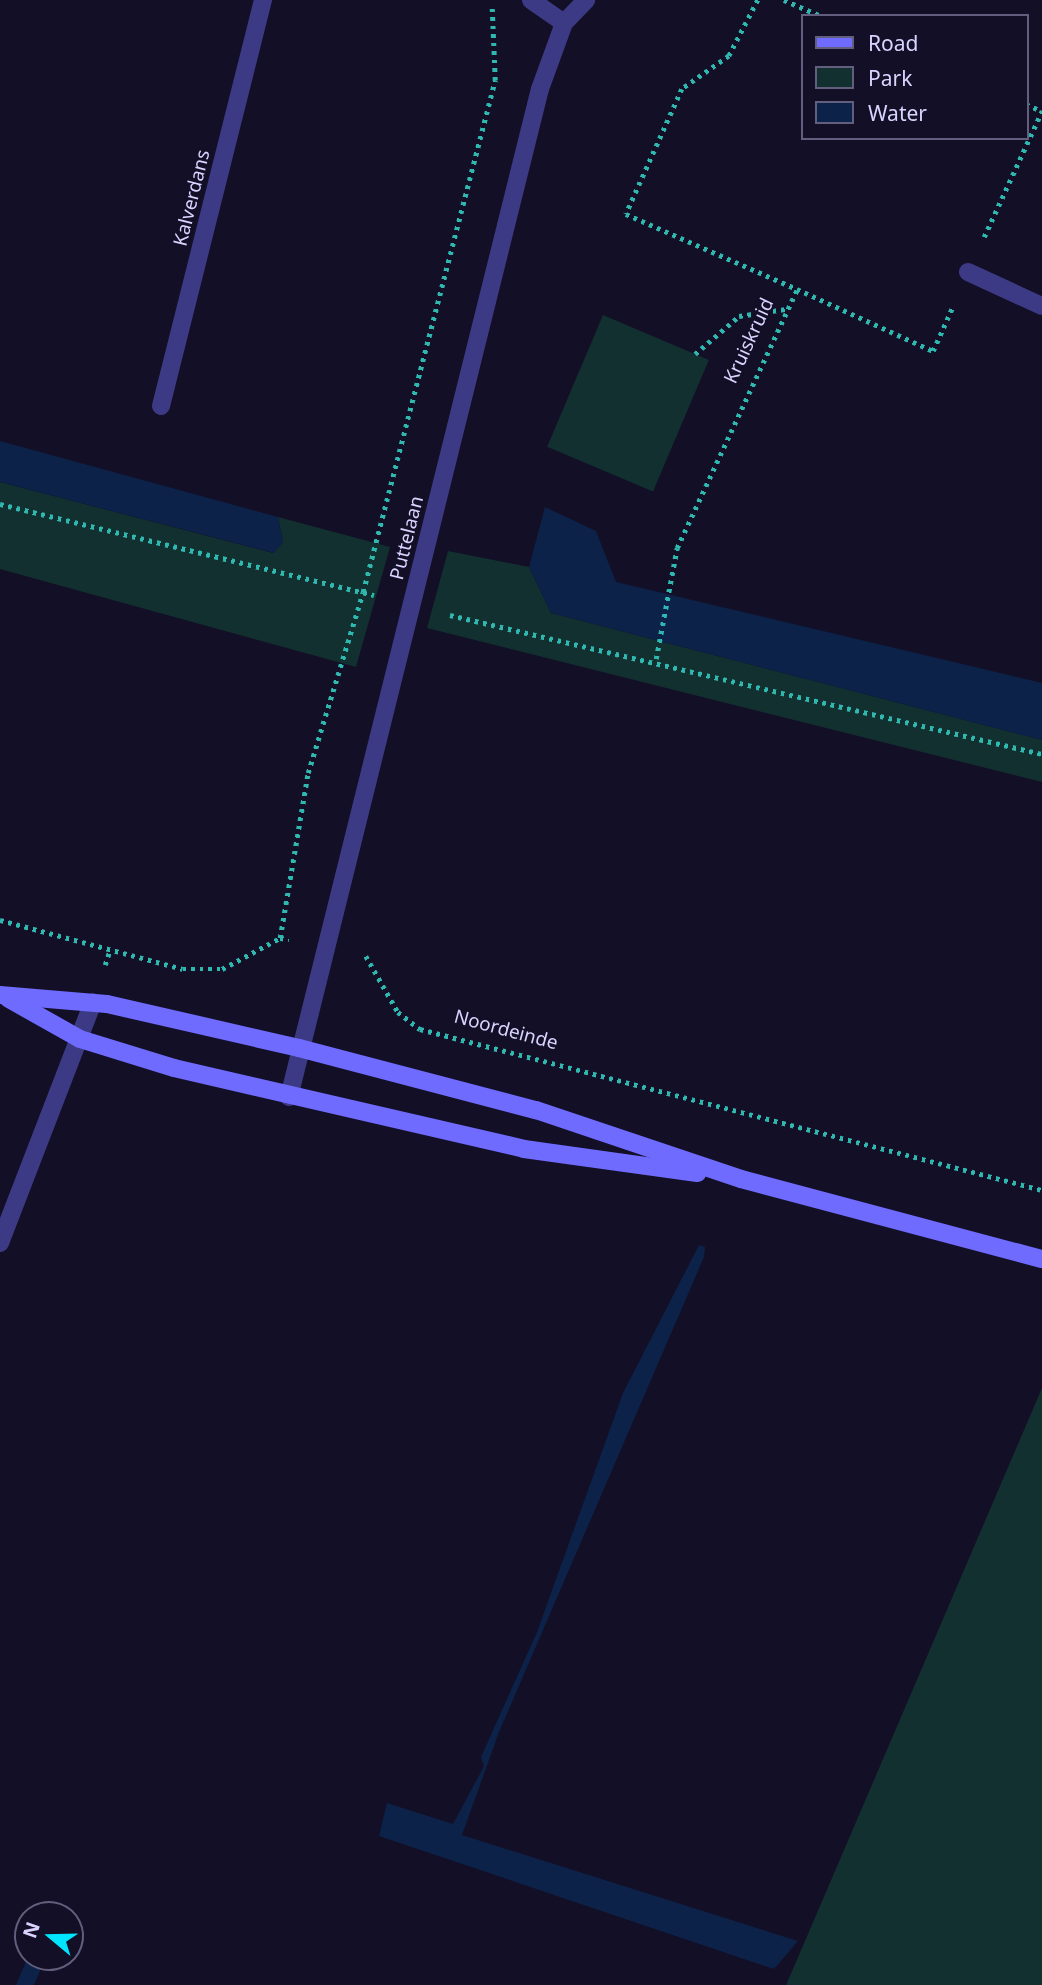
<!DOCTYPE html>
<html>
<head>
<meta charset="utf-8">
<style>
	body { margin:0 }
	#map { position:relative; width:1042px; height:1985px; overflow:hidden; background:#130f26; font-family:"Noto Sans",sans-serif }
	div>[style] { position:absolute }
	.green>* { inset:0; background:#12302f; transform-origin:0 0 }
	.water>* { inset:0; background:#0c2248 }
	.path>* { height:4.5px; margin-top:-2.25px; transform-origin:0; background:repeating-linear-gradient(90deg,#2fb8b0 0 3.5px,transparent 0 8.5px) }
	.service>* { height:18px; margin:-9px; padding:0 9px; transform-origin:9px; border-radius:9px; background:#3d3a85 }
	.minor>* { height:18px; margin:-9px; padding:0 9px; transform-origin:9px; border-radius:9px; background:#3d3a85 }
	.tertiary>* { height:18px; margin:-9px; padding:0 9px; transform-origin:9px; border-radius:9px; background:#3d3a85 }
	.secondary>* { height:18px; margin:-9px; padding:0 9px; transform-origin:9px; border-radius:9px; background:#6f6bff }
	span { translate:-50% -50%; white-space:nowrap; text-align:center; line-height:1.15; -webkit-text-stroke:5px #130f26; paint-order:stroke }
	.street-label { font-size:19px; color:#d9d4ff }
	.legend { position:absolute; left:801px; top:14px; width:228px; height:126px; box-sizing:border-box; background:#130f26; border:2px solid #625e7d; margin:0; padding:9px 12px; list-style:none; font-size:21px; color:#d9d4ff }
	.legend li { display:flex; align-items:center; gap:14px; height:35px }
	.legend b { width:35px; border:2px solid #625e7d }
	.north { position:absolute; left:14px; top:1901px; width:70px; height:70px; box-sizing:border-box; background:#130f26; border:2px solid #625e7d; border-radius:50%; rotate:289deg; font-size:19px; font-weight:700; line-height:28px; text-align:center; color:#d9d4ff }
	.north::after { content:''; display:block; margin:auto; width:24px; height:32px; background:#00e5ff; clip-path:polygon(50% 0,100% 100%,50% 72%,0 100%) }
</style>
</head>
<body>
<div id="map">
	<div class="green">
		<i style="left:603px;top:315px;width:115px;height:143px;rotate:23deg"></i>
		<i style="clip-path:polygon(0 482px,273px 553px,283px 542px,278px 517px,390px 547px,356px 667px,0 569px)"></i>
		<i style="clip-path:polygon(448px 551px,529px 567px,551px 613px,1042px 740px,1042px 782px,427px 628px)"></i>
		<i style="clip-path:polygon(1042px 1388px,1042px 1985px,786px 1985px,805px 1941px)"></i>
	</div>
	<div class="water">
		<i style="clip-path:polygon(0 441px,278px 517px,283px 542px,274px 553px,0 482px)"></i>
		<i style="clip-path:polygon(545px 507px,596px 531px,616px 582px,1042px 683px,1042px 740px,551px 613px,529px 567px)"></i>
		<i style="clip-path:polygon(699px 1245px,705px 1247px,704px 1257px,499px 1732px,462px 1835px,798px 1941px,774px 1969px,379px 1836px,387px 1803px,453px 1824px,484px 1766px,481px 1757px,537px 1632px,623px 1393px)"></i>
		<i style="clip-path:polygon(28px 1957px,46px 1957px,34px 1985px,16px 1985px)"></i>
	</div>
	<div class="path">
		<i style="left:758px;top:0;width:63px;rotate:117.4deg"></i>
		<i style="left:729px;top:56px;width:57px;rotate:144.9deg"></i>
		<i style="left:682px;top:89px;width:137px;rotate:114.1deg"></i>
		<i style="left:626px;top:214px;width:187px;rotate:23.7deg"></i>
		<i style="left:784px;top:0;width:40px;rotate:23.4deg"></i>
		<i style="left:1026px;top:104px;width:17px;rotate:24deg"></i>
		<i style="left:984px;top:237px;width:139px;rotate:-65.3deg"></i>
		<i style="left:695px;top:354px;width:58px;rotate:-40.8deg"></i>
		<i style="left:739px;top:316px;width:48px;rotate:-8.5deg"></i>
		<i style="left:0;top:504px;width:385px;rotate:13.7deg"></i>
		<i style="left:450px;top:615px;width:608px;rotate:13.21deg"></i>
		<i style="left:656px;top:659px;width:113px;rotate:-79.3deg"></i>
		<i style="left:677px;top:548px;width:285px;rotate:-65.1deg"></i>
		<i style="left:797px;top:289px;width:149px;rotate:24.5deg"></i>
		<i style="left:933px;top:351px;width:49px;rotate:-66deg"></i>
		<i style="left:0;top:920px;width:189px;rotate:15deg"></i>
		<i style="left:183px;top:969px;width:39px"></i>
		<i style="left:222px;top:969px;width:66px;rotate:-28.1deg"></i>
		<i style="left:280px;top:938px;width:9px;rotate:6deg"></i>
		<i style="left:280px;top:938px;width:167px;rotate:-80.4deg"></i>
		<i style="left:308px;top:773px;width:189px;rotate:-73.1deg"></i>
		<i style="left:363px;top:592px;width:529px;rotate:-75.54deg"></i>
		<i style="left:495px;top:80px;width:72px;rotate:-92.4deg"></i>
		<i style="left:366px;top:956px;width:64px;rotate:60.3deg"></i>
		<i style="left:398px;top:1012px;width:28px;rotate:38deg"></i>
		<i style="left:420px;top:1029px;width:642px;rotate:14.51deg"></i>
		<i style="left:105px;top:965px;width:16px;rotate:-72deg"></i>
	</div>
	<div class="service">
		<i style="left:0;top:1243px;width:258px;rotate:-68.9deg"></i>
	</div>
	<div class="minor">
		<i style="left:531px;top:0;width:40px;rotate:34.9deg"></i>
		<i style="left:968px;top:272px;width:81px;rotate:24.7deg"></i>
		<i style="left:161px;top:406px;width:419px;rotate:-75.9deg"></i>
	</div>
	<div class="tertiary">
		<i style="left:289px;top:1097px;width:1039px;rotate:-76.02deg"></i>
		<i style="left:540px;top:89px;width:70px;rotate:-70deg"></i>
		<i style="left:564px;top:23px;width:32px;rotate:-46deg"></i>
	</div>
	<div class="secondary">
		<i style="left:0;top:995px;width:107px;rotate:4.8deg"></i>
		<i style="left:107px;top:1004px;width:197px;rotate:12.9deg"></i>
		<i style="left:299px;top:1048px;width:245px;rotate:14.7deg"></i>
		<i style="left:536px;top:1110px;width:216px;rotate:18.6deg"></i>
		<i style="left:741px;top:1179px;width:311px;rotate:14.9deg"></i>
		<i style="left:9px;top:999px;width:81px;rotate:29.4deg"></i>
		<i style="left:80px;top:1039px;width:98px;rotate:17.1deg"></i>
		<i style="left:174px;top:1068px;width:359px;rotate:13deg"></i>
		<i style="left:524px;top:1149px;width:175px;rotate:7.9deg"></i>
	</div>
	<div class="street-label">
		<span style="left:192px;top:198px;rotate:-76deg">Kalverdans</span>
		<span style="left:749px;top:341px;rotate:-65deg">Kruiskruid</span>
		<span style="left:407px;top:538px;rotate:-76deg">Puttelaan</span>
		<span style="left:506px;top:1030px;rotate:15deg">Noordeinde</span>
	</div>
	<ul class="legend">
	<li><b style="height:9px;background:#6f6bff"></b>Road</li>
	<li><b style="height:19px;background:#12302f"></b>Park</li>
	<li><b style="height:19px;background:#0c2248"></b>Water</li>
	</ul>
	<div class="north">N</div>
</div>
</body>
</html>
